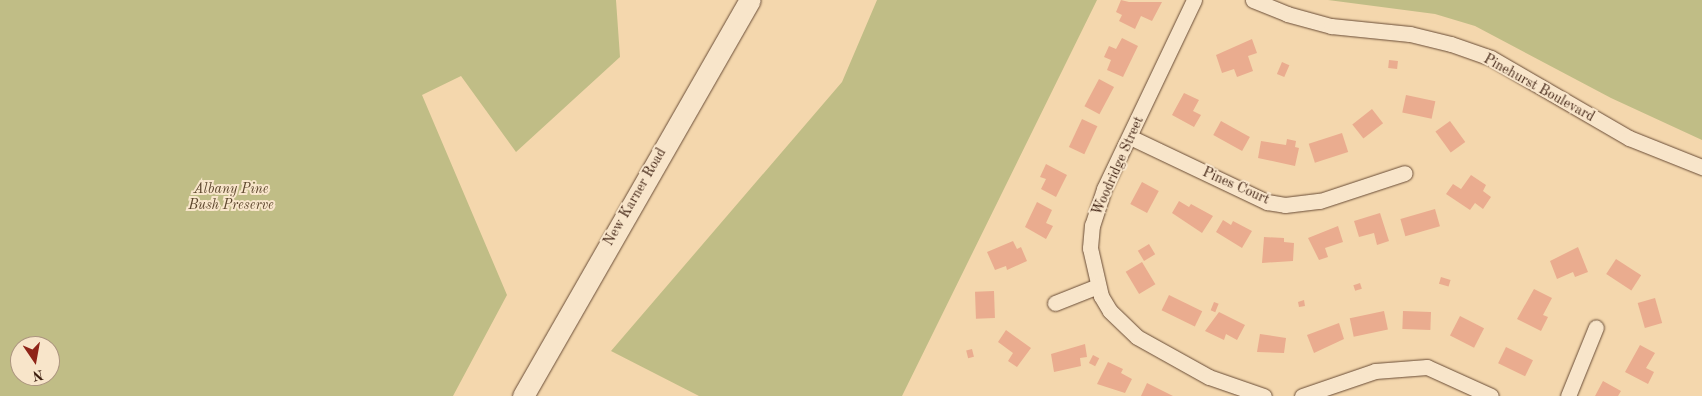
<!DOCTYPE html>
<html>
<head>
<meta charset="utf-8">
<style>
	body { margin:0 }
	#map { position:relative; width:1702px; height:396px; overflow:hidden; background:#f4d7ad; font-family:"Old Standard TT",serif }
	div>[style] { position:absolute }
	.green>* { inset:0; background:#c0bd86 }
	.building>* { inset:0; background:#eaac8f; transform-origin:0 0 }
	.roads { filter:drop-shadow(0 0 1px #694c36) drop-shadow(0 0 1px #694c36) }
	.minor>* { height:15px; margin:-7.5px; padding:0 7.5px; transform-origin:7.5px; border-radius:7.5px; background:#f8e5ca }
	.secondary>* { height:21px; margin:-10.5px; padding:0 10.5px; transform-origin:10.5px; border-radius:10.5px; background:#f8e5ca }
	span { translate:-50% -50%; white-space:nowrap; text-align:center; line-height:1.15; -webkit-text-stroke:4px #f8e5ca; paint-order:stroke }
	.street-label { font-size:14px; color:#3b1d0e }
	.park-label { font-size:14px; color:#5c452c; font-style:italic }
	.north { position:absolute; left:10px; top:336px; width:50px; height:50px; box-sizing:border-box; background:#f8e5ca; border:1px solid #ac957f; border-radius:50%; rotate:168deg; font-size:14px; font-weight:700; line-height:20px; text-align:center; color:#3b1d0e }
	.north::after { content:''; display:block; margin:auto; width:18px; height:22px; background:#8f2418; clip-path:polygon(50% 0,100% 100%,50% 72%,0 100%) }
</style>
</head>
<body>
<div id="map">
	<div class="green">
		<i style="clip-path:polygon(evenodd,0 0,616px 0,620px 57px,516px 152px,461px 76px,422px 95px,507px 295px,453px 396px,0 396px,0 0,20px 346px,50px 346px,50px 376px,20px 376px,20px 346px)"></i>
		<i style="clip-path:polygon(877px 0,1097px 0,902px 396px,699px 396px,611px 351px,842px 82px)"></i>
		<i style="clip-path:polygon(1328px 0,1702px 0,1702px 140px,1611px 98px,1475px 26px,1435px 14px)"></i>
	</div>
	<div class="building">
		<i style="clip-path:polygon(1121px 0,1129px 2px,1162px 2px,1152px 21px,1141px 16px,1135px 29px,1119px 21px,1122px 15px,1116px 12px)"></i>
		<i style="clip-path:polygon(1122px 38px,1138px 46px,1123px 77px,1107px 70px,1111px 60px,1104px 57px,1109px 46px,1116px 49px)"></i>
		<i style="clip-path:polygon(1252px 39px,1257px 53px,1248px 56px,1253px 71px,1237px 77px,1234px 69px,1222px 73px,1216px 55px)"></i>
		<i style="left:1389px;top:60px;width:9px;height:8px;rotate:6deg"></i>
		<i style="left:1282px;top:62px;width:8px;height:13px;rotate:23deg"></i>
		<i style="left:1099px;top:79px;width:17px;height:31px;rotate:28deg"></i>
		<i style="clip-path:polygon(1184px 93px,1199px 100px,1193px 111px,1201px 115px,1194px 127px,1172px 115px)"></i>
		<i style="left:1406px;top:95px;width:30px;height:18px;rotate:12deg"></i>
		<i style="left:1372px;top:109px;width:18px;height:25px;rotate:52deg"></i>
		<i style="left:1082px;top:119px;width:17px;height:31px;rotate:25deg"></i>
		<i style="left:1221px;top:121px;width:33px;height:16px;rotate:29deg"></i>
		<i style="left:1450px;top:121px;width:26px;height:18px;rotate:54deg"></i>
		<i style="left:1342px;top:133px;width:20px;height:35px;rotate:72deg"></i>
		<i style="clip-path:polygon(1287px 139px,1296px 141px,1295px 147px,1299px 148px,1295px 166px,1258px 158px,1261px 141px,1286px 145px)"></i>
		<i style="clip-path:polygon(1046px 164px,1067px 175px,1056px 197px,1041px 189px,1046px 179px,1040px 177px)"></i>
		<i style="clip-path:polygon(1471px 175px,1486px 185px,1483px 191px,1491px 197px,1483px 209px,1475px 203px,1470px 210px,1446px 194px,1453px 184px,1461px 189px)"></i>
		<i style="left:1142px;top:182px;width:19px;height:25px;rotate:28deg"></i>
		<i style="clip-path:polygon(1179px 201px,1189px 207px,1191px 204px,1213px 216px,1202px 233px,1172px 213px)"></i>
		<i style="clip-path:polygon(1037px 202px,1052px 210px,1046px 223px,1053px 226px,1046px 239px,1025px 227px)"></i>
		<i style="left:1435px;top:209px;width:18px;height:36px;rotate:74deg"></i>
		<i style="clip-path:polygon(1380px 213px,1389px 241px,1377px 245px,1374px 233px,1359px 237px,1354px 221px)"></i>
		<i style="clip-path:polygon(1223px 220px,1231px 225px,1233px 221px,1252px 231px,1242px 248px,1216px 232px)"></i>
		<i style="clip-path:polygon(1338px 226px,1343px 242px,1325px 248px,1328px 257px,1319px 260px,1308px 238px)"></i>
		<i style="clip-path:polygon(1264px 237px,1284px 238px,1284px 242px,1294px 243px,1293px 261px,1262px 263px)"></i>
		<i style="clip-path:polygon(1013px 241px,1017px 249px,1021px 247px,1027px 261px,1007px 270px,1006px 266px,995px 270px,987px 252px)"></i>
		<i style="left:1149px;top:244px;width:12px;height:13px;rotate:59deg"></i>
		<i style="clip-path:polygon(1578px 247px,1588px 272px,1575px 277px,1573px 272px,1557px 279px,1550px 261px)"></i>
		<i style="left:1616px;top:259px;width:30px;height:18px;rotate:33deg"></i>
		<i style="left:1142px;top:262px;width:26px;height:19px;rotate:59deg"></i>
		<i style="left:1441px;top:277px;width:10px;height:7px;rotate:17deg"></i>
		<i style="left:1360px;top:283px;width:6px;height:7px;rotate:72deg"></i>
		<i style="clip-path:polygon(1534px 289px,1552px 298px,1543px 315px,1548px 317px,1541px 331px,1517px 319px)"></i>
		<i style="left:994px;top:291px;width:27px;height:19px;rotate:88deg"></i>
		<i style="left:1169px;top:295px;width:37px;height:17px;rotate:26deg"></i>
		<i style="left:1655px;top:298px;width:26px;height:18px;rotate:74deg"></i>
		<i style="clip-path:polygon(1304px 300px,1305px 306px,1299px 307px,1298px 302px)"></i>
		<i style="left:1214px;top:302px;width:5px;height:9px;rotate:22deg"></i>
		<i style="left:1384px;top:311px;width:19px;height:35px;rotate:78deg"></i>
		<i style="left:1403px;top:311px;width:28px;height:18px;rotate:2deg"></i>
		<i style="clip-path:polygon(1219px 312px,1245px 325px,1237px 340px,1226px 334px,1224px 340px,1205px 331px)"></i>
		<i style="left:1460px;top:316px;width:27px;height:22px;rotate:27deg"></i>
		<i style="clip-path:polygon(1339px 323px,1344px 339px,1314px 353px,1307px 335px)"></i>
		<i style="clip-path:polygon(1006px 330px,1031px 348px,1017px 367px,1008px 361px,1013px 353px,998px 342px)"></i>
		<i style="clip-path:polygon(1260px 334px,1286px 338px,1284px 353px,1257px 352px)"></i>
		<i style="clip-path:polygon(1085px 344px,1087px 357px,1080px 358px,1081px 366px,1054px 372px,1051px 354px)"></i>
		<i style="clip-path:polygon(1640px 345px,1655px 353px,1646px 368px,1654px 372px,1648px 384px,1625px 372px)"></i>
		<i style="left:1506px;top:347px;width:30px;height:18px;rotate:26deg"></i>
		<i style="left:972px;top:349px;width:8px;height:6px;rotate:76deg"></i>
		<i style="left:1093px;top:355px;width:7px;height:9px;rotate:27deg"></i>
		<i style="clip-path:polygon(1108px 362px,1123px 369px,1121px 373px,1132px 379px,1125px 393px,1097px 384px)"></i>
		<i style="clip-path:polygon(1603px 381px,1621px 391px,1618px 396px,1595px 396px)"></i>
		<i style="clip-path:polygon(1147px 383px,1173px 396px,1141px 396px)"></i>
	</div>
	<div class="roads">
		<div class="minor">
			<i style="left:1194px;top:0;width:209px;rotate:115.5deg"></i>
			<i style="left:1104px;top:189px;width:38px;rotate:108deg"></i>
			<i style="left:1092px;top:225px;width:23px;rotate:95deg"></i>
			<i style="left:1090px;top:248px;width:49px;rotate:77.1deg"></i>
			<i style="left:1101px;top:296px;width:17px;rotate:59deg"></i>
			<i style="left:1110px;top:311px;width:37px;rotate:44deg"></i>
			<i style="left:1137px;top:337px;width:82px;rotate:29.1deg"></i>
			<i style="left:1209px;top:377px;width:58px;rotate:19.1deg"></i>
			<i style="left:1253px;top:0;width:37px;rotate:22deg"></i>
			<i style="left:1287px;top:14px;width:46px;rotate:15.3deg"></i>
			<i style="left:1331px;top:26px;width:79px;rotate:5.8deg"></i>
			<i style="left:1410px;top:34px;width:42px;rotate:13.7deg"></i>
			<i style="left:1451px;top:44px;width:42px;rotate:19.3deg"></i>
			<i style="left:1491px;top:58px;width:160px;rotate:30.1deg"></i>
			<i style="left:1629px;top:138px;width:79px;rotate:21.7deg"></i>
			<i style="left:1130px;top:137px;width:152px;rotate:25.4deg"></i>
			<i style="left:1267px;top:202px;width:18px;rotate:9deg"></i>
			<i style="left:1285px;top:205px;width:35px;rotate:-7deg"></i>
			<i style="left:1320px;top:201px;width:89px;rotate:-18.2deg"></i>
			<i style="left:1055px;top:303px;width:46px;rotate:-21.6deg"></i>
			<i style="left:1302px;top:396px;width:77px;rotate:-18.9deg"></i>
			<i style="left:1375px;top:371px;width:52px;rotate:-4.4deg"></i>
			<i style="left:1427px;top:367px;width:70px;rotate:24.4deg"></i>
			<i style="left:1568px;top:396px;width:74px;rotate:-67.9deg"></i>
		</div>
		<div class="secondary">
			<i style="left:523px;top:396px;width:456px;rotate:-60.2deg"></i>
		</div>
	</div>
	<div class="street-label">
		<span style="left:1539px;top:88px;rotate:29deg">Pinehurst Boulevard</span>
		<span style="left:1118px;top:166px;rotate:-66deg">Woodridge Street</span>
		<span style="left:1236px;top:186px;rotate:24deg">Pines Court</span>
		<span style="left:635px;top:197px;rotate:-60deg">New Karner Road</span>
	</div>
	<div class="park-label">
		<span style="left:231px;top:197px">Albany Pine<br>Bush Preserve</span>
	</div>
	<div class="north">N</div>
</div>
</body>
</html>
